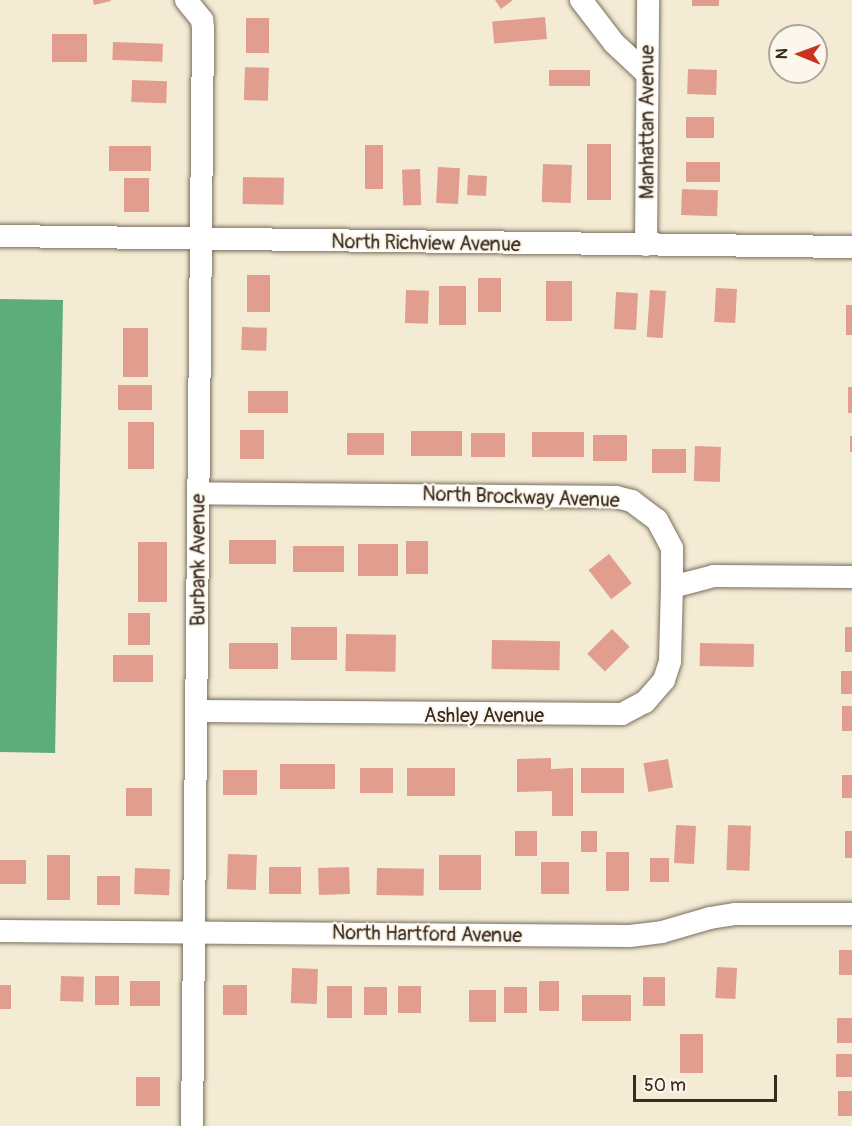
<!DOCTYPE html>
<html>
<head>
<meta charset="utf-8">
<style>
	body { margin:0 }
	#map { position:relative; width:852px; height:1126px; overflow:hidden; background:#f3ebd4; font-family:Pangolin,sans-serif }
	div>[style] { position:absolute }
	.forest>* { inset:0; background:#5cad7a; transform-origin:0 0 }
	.building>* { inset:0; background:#e19e8e; transform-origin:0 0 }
	.roads { filter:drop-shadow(0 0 2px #7b6e5e) drop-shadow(0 0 2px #7b6e5e) }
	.minor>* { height:22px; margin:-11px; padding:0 11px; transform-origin:11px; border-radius:11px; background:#fff }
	span { translate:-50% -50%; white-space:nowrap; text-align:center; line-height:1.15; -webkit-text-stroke:4.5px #fbf7ec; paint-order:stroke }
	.street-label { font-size:20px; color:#3b2a1e }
	.north { position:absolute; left:768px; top:24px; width:60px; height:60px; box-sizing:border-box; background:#fbf7ec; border:2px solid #aea59a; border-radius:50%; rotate:271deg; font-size:16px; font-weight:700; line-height:24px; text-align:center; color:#3b2a1e }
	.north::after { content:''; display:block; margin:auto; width:21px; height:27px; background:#c8321e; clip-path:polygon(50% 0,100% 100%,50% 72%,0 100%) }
	.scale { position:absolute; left:633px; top:1075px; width:144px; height:27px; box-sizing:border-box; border:3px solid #3b2a1e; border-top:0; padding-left:8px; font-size:18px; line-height:21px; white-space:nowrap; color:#3b2a1e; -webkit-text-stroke:4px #fbf7ec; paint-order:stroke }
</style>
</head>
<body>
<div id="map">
	<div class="forest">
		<i style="left:0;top:299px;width:63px;height:453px;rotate:1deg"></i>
	</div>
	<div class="building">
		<i style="clip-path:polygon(93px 0,110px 0,111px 1px,94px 5px)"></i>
		<i style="clip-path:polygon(495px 0,513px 0,501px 9px)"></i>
		<i style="left:692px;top:0;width:27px;height:6px"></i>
		<i style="left:545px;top:17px;width:22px;height:53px;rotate:85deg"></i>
		<i style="left:246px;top:18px;width:23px;height:35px"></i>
		<i style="left:52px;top:34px;width:35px;height:28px"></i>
		<i style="left:113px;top:42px;width:50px;height:18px;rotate:2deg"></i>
		<i style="left:245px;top:67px;width:24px;height:33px;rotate:2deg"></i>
		<i style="left:688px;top:69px;width:29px;height:25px;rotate:2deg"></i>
		<i style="left:590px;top:70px;width:16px;height:41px;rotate:90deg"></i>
		<i style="left:132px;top:80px;width:35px;height:22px;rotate:2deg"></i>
		<i style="left:686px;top:117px;width:28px;height:21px"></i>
		<i style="left:587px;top:144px;width:24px;height:56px"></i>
		<i style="left:365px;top:145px;width:18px;height:44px"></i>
		<i style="left:109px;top:146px;width:42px;height:25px"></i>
		<i style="left:686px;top:162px;width:34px;height:20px"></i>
		<i style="left:543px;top:164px;width:29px;height:38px;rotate:2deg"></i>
		<i style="left:438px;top:167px;width:22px;height:36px;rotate:3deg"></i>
		<i style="left:420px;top:169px;width:36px;height:18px;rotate:88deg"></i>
		<i style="left:468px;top:175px;width:19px;height:20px;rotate:3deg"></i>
		<i style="left:243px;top:177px;width:41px;height:27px;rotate:1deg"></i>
		<i style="left:124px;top:178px;width:25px;height:34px"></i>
		<i style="left:682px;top:189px;width:36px;height:26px;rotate:2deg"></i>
		<i style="left:247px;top:275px;width:23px;height:37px"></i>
		<i style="left:478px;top:278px;width:23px;height:34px"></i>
		<i style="left:546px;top:281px;width:26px;height:40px"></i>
		<i style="left:439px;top:286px;width:27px;height:39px"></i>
		<i style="left:716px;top:288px;width:21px;height:34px;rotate:3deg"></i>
		<i style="left:406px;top:290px;width:23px;height:33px;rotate:2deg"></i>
		<i style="left:650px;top:290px;width:16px;height:47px;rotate:4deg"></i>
		<i style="left:616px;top:292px;width:22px;height:37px;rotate:3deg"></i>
		<i style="left:846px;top:305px;width:6px;height:30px"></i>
		<i style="left:242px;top:327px;width:25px;height:23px;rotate:2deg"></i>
		<i style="left:123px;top:328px;width:25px;height:49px"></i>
		<i style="left:118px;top:385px;width:34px;height:25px"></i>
		<i style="left:848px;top:387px;width:4px;height:26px"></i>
		<i style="left:248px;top:391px;width:40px;height:22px"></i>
		<i style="left:128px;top:422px;width:26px;height:47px"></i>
		<i style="left:240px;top:430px;width:24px;height:29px"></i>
		<i style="left:462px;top:431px;width:25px;height:51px;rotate:90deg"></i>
		<i style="left:584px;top:432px;width:25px;height:52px;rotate:90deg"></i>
		<i style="left:347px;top:433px;width:37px;height:22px"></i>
		<i style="left:471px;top:433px;width:34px;height:24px"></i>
		<i style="left:593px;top:435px;width:34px;height:26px"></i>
		<i style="left:850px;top:436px;width:2px;height:16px"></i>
		<i style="left:695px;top:446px;width:26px;height:35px;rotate:2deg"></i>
		<i style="left:652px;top:449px;width:34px;height:24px"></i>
		<i style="left:229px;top:540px;width:47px;height:24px"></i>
		<i style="left:406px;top:541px;width:22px;height:33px"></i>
		<i style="left:138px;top:542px;width:29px;height:60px"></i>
		<i style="left:358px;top:544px;width:40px;height:32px"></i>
		<i style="left:293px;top:546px;width:51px;height:26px"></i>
		<i style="left:609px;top:554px;width:37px;height:26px;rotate:52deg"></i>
		<i style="left:128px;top:613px;width:22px;height:32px"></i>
		<i style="left:291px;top:627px;width:46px;height:33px"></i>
		<i style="left:845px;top:627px;width:7px;height:25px"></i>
		<i style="left:612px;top:629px;width:25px;height:35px;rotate:45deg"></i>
		<i style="left:346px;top:634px;width:50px;height:37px;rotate:1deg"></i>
		<i style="left:492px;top:640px;width:68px;height:29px;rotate:1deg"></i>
		<i style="left:229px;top:643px;width:49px;height:26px"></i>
		<i style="left:700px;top:643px;width:54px;height:23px;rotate:1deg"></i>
		<i style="left:113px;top:655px;width:40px;height:27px"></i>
		<i style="left:841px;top:671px;width:11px;height:23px"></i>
		<i style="left:842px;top:706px;width:10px;height:25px"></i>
		<i style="clip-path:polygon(551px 758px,551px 769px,573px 768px,573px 816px,552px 816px,552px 791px,517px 792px,517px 759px)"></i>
		<i style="left:668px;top:759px;width:29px;height:25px;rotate:80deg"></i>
		<i style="left:280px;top:764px;width:55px;height:25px"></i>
		<i style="left:360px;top:768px;width:33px;height:25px"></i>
		<i style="left:407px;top:768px;width:48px;height:28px"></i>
		<i style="left:624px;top:768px;width:25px;height:43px;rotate:90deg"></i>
		<i style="left:223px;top:770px;width:34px;height:25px"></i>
		<i style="left:842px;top:775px;width:10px;height:23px"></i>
		<i style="left:126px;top:788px;width:26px;height:28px"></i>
		<i style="left:676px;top:825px;width:20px;height:38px;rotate:3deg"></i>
		<i style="left:728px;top:825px;width:23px;height:45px;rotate:2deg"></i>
		<i style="left:515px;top:831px;width:22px;height:25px"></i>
		<i style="left:581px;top:831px;width:16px;height:21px"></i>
		<i style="left:845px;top:831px;width:7px;height:27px"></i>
		<i style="left:606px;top:852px;width:23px;height:39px"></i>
		<i style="left:228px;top:854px;width:29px;height:35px;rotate:2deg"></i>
		<i style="left:47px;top:855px;width:23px;height:45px"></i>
		<i style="left:439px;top:855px;width:42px;height:35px"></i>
		<i style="left:650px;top:858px;width:19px;height:24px"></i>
		<i style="left:0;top:860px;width:26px;height:24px"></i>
		<i style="left:541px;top:862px;width:28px;height:32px"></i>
		<i style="left:269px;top:867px;width:32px;height:27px"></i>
		<i style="left:349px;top:867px;width:27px;height:31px;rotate:88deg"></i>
		<i style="left:135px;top:868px;width:35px;height:26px;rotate:2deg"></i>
		<i style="left:377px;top:868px;width:47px;height:27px;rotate:1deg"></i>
		<i style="left:97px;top:876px;width:23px;height:29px"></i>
		<i style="left:839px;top:950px;width:13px;height:25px"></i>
		<i style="left:717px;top:967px;width:20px;height:31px;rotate:3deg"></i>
		<i style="left:292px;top:968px;width:26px;height:35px;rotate:2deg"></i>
		<i style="left:61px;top:976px;width:23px;height:25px;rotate:2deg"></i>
		<i style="left:95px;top:976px;width:24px;height:29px"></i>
		<i style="left:643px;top:977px;width:22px;height:29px"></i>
		<i style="left:130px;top:981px;width:30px;height:25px"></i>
		<i style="left:539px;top:981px;width:20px;height:30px"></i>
		<i style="left:0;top:985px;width:11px;height:24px"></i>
		<i style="left:223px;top:985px;width:24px;height:30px"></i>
		<i style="left:327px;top:986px;width:25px;height:32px"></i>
		<i style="left:398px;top:986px;width:23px;height:27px"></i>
		<i style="left:364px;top:987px;width:23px;height:28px"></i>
		<i style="left:504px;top:987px;width:23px;height:26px"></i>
		<i style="left:469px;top:990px;width:27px;height:32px"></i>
		<i style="left:582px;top:995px;width:49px;height:26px"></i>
		<i style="left:837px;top:1018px;width:15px;height:25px"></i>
		<i style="left:680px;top:1034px;width:23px;height:39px"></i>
		<i style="left:836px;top:1054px;width:16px;height:23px"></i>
		<i style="left:136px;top:1077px;width:24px;height:29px"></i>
		<i style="left:838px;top:1091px;width:14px;height:25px"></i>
	</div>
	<div class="roads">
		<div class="minor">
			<i style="left:186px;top:0;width:26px;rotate:51deg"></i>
			<i style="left:202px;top:20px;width:8px;rotate:83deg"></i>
			<i style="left:203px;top:28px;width:1098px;rotate:90.57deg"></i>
			<i style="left:581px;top:0;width:54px;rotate:52.5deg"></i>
			<i style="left:614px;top:43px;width:45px;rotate:43.2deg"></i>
			<i style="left:0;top:236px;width:852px;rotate:0.74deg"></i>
			<i style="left:646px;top:245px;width:245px;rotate:-89.5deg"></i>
			<i style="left:672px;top:587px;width:43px;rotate:-14.7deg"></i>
			<i style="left:714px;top:576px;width:138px;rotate:0.4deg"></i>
			<i style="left:197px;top:711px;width:425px;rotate:0.4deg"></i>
			<i style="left:622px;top:714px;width:26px;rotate:-28deg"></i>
			<i style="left:645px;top:702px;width:29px;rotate:-49deg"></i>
			<i style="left:664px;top:680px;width:20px;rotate:-72deg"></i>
			<i style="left:670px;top:661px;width:74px;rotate:-88.5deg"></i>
			<i style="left:672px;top:587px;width:39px;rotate:-90deg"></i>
			<i style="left:672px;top:548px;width:32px;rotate:-118deg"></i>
			<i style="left:657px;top:520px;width:31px;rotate:-143deg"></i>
			<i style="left:632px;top:501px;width:16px;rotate:-166deg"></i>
			<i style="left:616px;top:497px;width:418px;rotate:-179.5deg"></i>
			<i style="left:0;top:931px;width:630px;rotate:0.45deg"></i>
			<i style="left:630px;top:936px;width:32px;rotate:-7deg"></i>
			<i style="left:662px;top:932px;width:50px;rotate:-16.3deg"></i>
			<i style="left:710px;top:918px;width:26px;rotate:-9deg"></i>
			<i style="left:736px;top:914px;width:116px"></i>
		</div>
	</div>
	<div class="street-label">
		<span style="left:647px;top:122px;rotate:-90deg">Manhattan Avenue</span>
		<span style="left:426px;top:243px;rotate:1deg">North Richview Avenue</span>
		<span style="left:521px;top:497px;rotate:2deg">North Brockway Avenue</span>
		<span style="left:198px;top:560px;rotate:-90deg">Burbank Avenue</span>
		<span style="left:484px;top:715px">Ashley Avenue</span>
		<span style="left:427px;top:934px;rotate:1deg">North Hartford Avenue</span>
	</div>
	<div class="north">N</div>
	<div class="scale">50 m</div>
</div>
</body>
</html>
